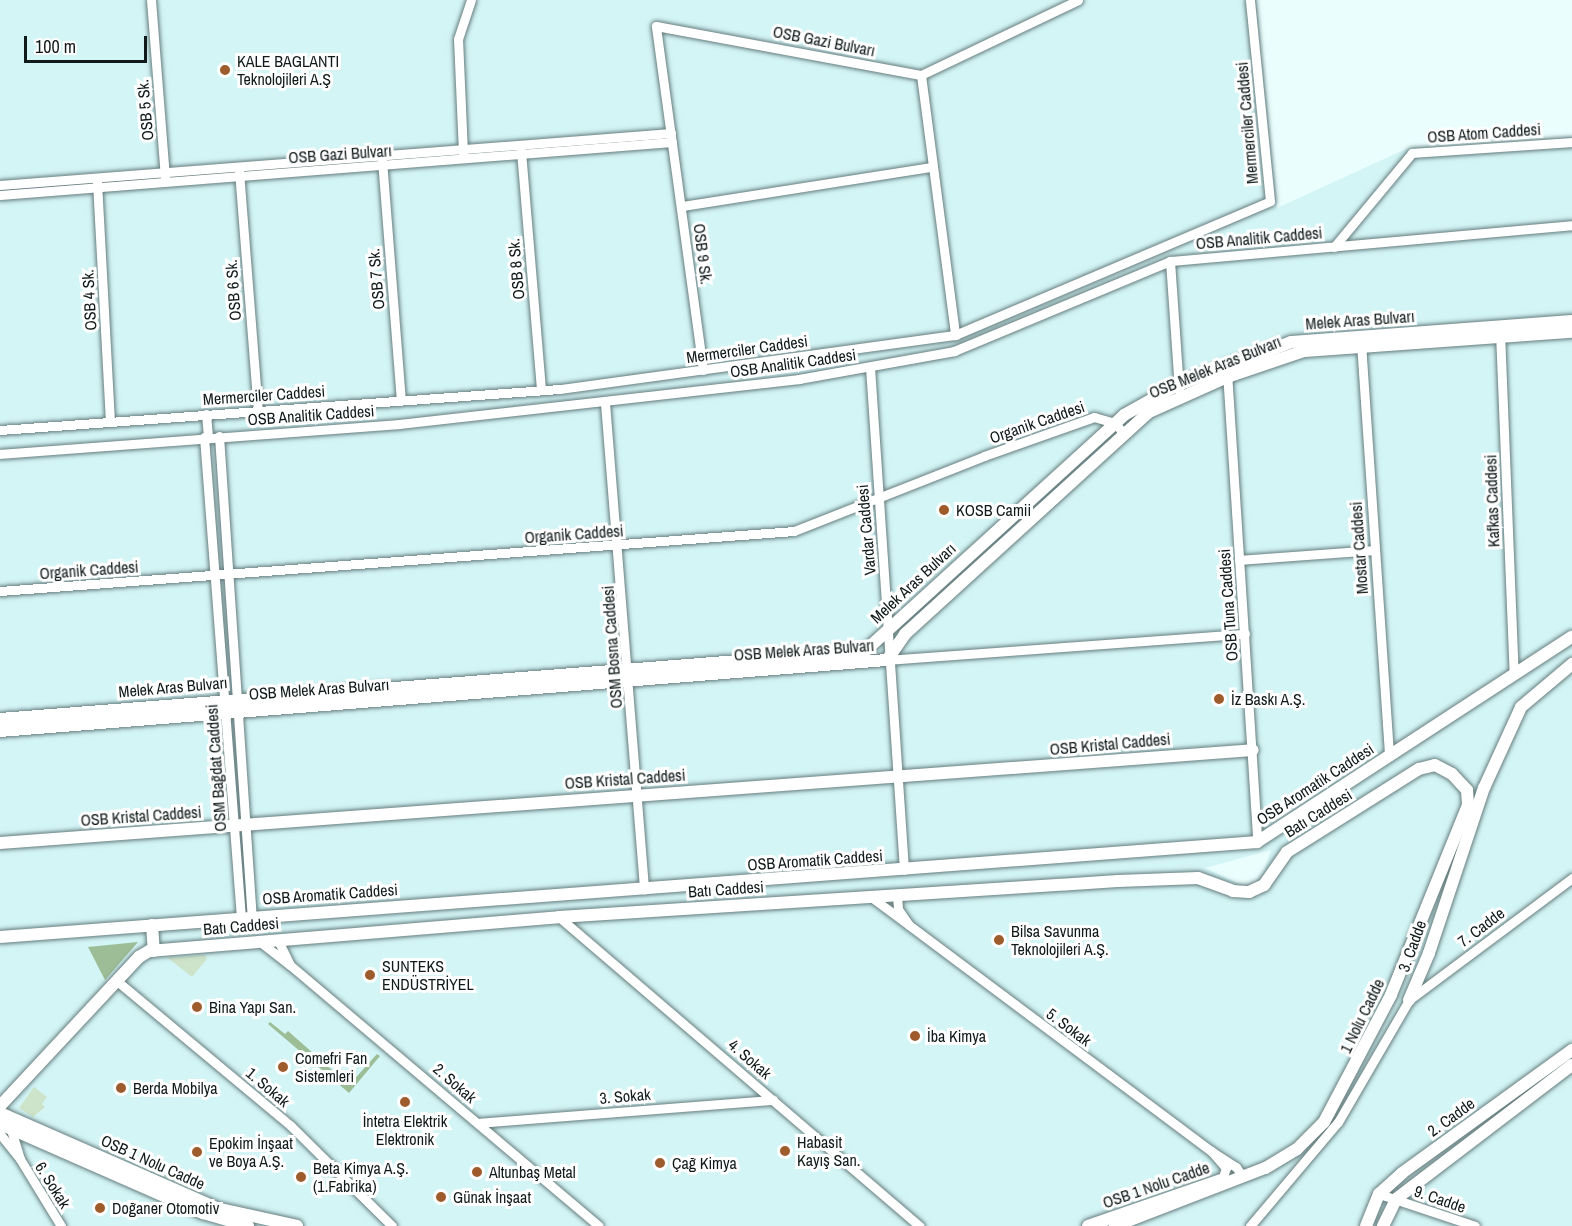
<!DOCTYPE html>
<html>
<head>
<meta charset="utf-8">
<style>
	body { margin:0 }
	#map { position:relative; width:1572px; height:1226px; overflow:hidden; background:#eafefe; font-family:"Archivo Narrow",sans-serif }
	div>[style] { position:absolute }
	.built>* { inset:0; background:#d3f5f6 }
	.green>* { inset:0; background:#cee4ca }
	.forest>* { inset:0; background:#9cbd95 }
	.roads { filter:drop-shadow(0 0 2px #677d7e) drop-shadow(0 0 2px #677d7e) }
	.minor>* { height:9px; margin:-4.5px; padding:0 4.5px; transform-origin:4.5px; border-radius:4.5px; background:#fff }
	.tertiary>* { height:12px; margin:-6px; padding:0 6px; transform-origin:6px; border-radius:6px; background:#fff }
	.dots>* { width:16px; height:16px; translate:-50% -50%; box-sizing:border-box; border:3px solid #fff; border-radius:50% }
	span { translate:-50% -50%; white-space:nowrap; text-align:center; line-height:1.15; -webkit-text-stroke:6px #fff; paint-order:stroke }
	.street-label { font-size:16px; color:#111a1a }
	.poi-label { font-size:16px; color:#111a1a }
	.left { translate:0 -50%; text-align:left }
	.scale { position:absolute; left:24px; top:36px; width:123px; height:27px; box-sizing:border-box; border:3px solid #111a1a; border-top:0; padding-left:8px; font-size:18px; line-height:21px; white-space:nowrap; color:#111a1a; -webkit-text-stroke:4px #fff; paint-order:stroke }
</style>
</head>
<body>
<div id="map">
	<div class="built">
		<i style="clip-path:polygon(evenodd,0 0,1256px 0,1277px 208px,1408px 148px,1572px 137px,1572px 1226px,0 1226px,0 0,1271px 850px,1264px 871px,1254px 883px,1244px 886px,1205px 868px,1271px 850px)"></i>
	</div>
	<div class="green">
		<i style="clip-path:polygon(205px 955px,207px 959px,192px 977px,168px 958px)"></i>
		<i style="clip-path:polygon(34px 1087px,47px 1097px,42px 1104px,45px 1107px,33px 1117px,19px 1108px)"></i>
	</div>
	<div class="forest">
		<i style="clip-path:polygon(138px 942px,105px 980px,88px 947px)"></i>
		<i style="clip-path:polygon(270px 1022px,285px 1034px,288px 1031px,349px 1085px,377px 1054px,380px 1056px,349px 1093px,268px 1024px)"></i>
	</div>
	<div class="roads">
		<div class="minor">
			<i style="left:151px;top:0;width:178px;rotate:85.5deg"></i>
			<i style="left:921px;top:75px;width:262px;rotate:82.5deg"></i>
			<i style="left:521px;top:151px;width:240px;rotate:85.2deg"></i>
			<i style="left:463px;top:153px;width:114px;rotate:-92.5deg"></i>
			<i style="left:458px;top:39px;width:41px;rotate:-71.6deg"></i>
			<i style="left:382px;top:160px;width:241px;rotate:85.5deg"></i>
			<i style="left:239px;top:171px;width:241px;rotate:85.5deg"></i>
			<i style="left:97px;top:182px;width:239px;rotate:86.9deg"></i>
			<i style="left:0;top:185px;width:673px;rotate:-4.43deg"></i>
			<i style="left:0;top:195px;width:674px;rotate:-4.51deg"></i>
			<i style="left:682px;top:206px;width:253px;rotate:-8.9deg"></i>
			<i style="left:1334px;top:247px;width:122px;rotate:-50.3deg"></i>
			<i style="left:1412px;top:153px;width:160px;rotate:-3.9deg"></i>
			<i style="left:1170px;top:261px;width:129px;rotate:86deg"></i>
			<i style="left:1500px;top:332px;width:342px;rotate:87.7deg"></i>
			<i style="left:1361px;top:343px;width:414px;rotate:86.1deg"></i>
			<i style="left:870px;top:367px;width:504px;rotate:86.13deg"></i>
			<i style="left:703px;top:370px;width:347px;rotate:-97.8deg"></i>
			<i style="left:656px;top:26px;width:269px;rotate:10.5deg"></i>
			<i style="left:921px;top:75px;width:174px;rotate:-25.5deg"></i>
			<i style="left:1227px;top:372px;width:471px;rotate:86.3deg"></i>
			<i style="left:605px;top:403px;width:488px;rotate:85.4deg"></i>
			<i style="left:206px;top:414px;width:23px;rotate:85deg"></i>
			<i style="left:0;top:430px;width:561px;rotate:-4.19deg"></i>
			<i style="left:560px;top:389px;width:399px;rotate:-7.8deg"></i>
			<i style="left:955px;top:335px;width:342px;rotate:-23deg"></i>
			<i style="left:1270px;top:201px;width:202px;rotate:-95.7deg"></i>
			<i style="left:219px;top:436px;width:481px;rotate:86.1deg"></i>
			<i style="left:204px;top:437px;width:480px;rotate:85.6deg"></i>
			<i style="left:0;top:454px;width:400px;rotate:-4.3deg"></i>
			<i style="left:399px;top:424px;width:403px;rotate:-6.4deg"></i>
			<i style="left:799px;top:379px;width:158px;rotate:-10.2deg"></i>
			<i style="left:954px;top:351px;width:234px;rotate:-22.6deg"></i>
			<i style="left:1170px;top:261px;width:404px;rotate:-5.1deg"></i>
			<i style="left:1239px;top:560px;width:135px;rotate:-4.2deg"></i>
			<i style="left:0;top:591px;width:796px;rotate:-4.32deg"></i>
			<i style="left:794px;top:531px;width:204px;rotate:-21.5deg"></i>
			<i style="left:984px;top:456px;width:117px;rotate:-19.5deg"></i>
			<i style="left:1094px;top:417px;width:22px;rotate:16deg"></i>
			<i style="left:1115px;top:423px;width:13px;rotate:51deg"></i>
			<i style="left:887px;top:660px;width:359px;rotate:-4.2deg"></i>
			<i style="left:871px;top:897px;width:47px;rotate:36.4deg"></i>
			<i style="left:909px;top:925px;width:19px;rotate:-125deg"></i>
			<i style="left:898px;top:909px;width:13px;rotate:-94deg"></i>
			<i style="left:559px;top:917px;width:475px;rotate:40.6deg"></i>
			<i style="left:909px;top:925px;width:377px;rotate:36.8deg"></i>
			<i style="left:259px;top:941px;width:39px;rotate:38deg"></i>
			<i style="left:290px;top:965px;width:28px;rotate:-116deg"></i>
			<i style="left:290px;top:965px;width:404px;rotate:40.2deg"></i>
			<i style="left:117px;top:981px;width:226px;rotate:39.8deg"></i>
			<i style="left:291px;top:1126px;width:142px;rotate:44.7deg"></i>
			<i style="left:478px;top:1123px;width:296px;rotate:-4.5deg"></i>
			<i style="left:0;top:1134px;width:32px;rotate:51deg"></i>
			<i style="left:20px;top:1159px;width:34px;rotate:-107deg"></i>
			<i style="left:20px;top:1159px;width:79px;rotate:58.5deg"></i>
			<i style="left:1222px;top:1180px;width:13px;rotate:-72deg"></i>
			<i style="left:1226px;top:1168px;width:23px;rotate:-131deg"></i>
			<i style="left:1211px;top:1151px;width:30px;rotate:33deg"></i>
			<i style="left:1236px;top:1167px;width:12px;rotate:55deg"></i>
			<i style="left:1379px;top:1194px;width:101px;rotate:18.4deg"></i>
			<i style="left:1250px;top:1226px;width:136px;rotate:-49.8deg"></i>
			<i style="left:1338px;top:1122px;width:141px;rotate:-59.8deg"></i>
			<i style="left:1409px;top:1000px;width:204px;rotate:-36.8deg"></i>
		</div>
		<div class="tertiary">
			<i style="left:0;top:719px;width:868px;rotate:-4.49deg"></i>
			<i style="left:865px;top:651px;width:350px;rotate:-42.3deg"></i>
			<i style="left:1124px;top:415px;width:62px;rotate:-29.1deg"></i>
			<i style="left:1178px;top:385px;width:121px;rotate:-20.8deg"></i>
			<i style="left:1291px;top:342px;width:282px;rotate:-4.3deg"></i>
			<i style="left:0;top:731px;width:890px;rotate:-4.58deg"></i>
			<i style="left:887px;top:660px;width:32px;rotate:-55deg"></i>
			<i style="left:905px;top:634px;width:330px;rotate:-42.3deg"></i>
			<i style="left:1149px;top:412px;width:85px;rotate:-24.2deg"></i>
			<i style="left:1227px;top:377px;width:81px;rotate:-18.7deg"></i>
			<i style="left:1304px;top:351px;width:269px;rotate:-4.1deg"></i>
			<i style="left:0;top:843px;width:1256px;rotate:-4.24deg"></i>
			<i style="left:152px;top:925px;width:26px;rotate:86deg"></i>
			<i style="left:0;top:937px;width:1261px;rotate:-4.32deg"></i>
			<i style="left:1257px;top:842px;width:376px;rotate:-33.1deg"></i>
			<i style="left:1409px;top:1000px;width:51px;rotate:-66.9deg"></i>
			<i style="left:1429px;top:953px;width:174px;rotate:-71.6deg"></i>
			<i style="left:1484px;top:788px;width:89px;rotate:-65.4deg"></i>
			<i style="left:1521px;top:707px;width:67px;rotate:-40.1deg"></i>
			<i style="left:0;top:1106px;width:204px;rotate:-47deg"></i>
			<i style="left:139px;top:957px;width:12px;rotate:-31deg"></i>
			<i style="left:149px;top:951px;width:411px;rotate:-4.7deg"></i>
			<i style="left:559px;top:917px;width:560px;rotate:-3.68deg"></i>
			<i style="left:1118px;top:881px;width:80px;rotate:-2.1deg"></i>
			<i style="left:1198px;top:878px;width:37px;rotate:20deg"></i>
			<i style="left:1233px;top:891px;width:16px;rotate:4deg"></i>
			<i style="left:1249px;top:892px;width:17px;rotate:-25deg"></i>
			<i style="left:1264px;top:885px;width:40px;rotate:-55.1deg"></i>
			<i style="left:1287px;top:852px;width:156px;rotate:-32.2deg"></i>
			<i style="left:1419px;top:769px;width:16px;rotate:-14deg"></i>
			<i style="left:1435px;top:765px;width:19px;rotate:28deg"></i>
			<i style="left:1452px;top:774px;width:22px;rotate:47deg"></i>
			<i style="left:1467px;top:790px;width:15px;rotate:86deg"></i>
			<i style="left:1468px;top:805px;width:205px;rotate:112.1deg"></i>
			<i style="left:1391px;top:995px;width:144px;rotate:117.8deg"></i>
			<i style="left:1324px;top:1122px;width:38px;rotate:135deg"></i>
			<i style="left:1297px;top:1149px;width:37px;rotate:149deg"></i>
			<i style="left:1265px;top:1168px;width:161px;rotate:158.9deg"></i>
			<i style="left:0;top:1113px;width:236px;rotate:23.7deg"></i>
			<i style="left:216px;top:1208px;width:83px;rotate:12.5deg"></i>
			<i style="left:0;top:1124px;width:222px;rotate:23.7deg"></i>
			<i style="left:203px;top:1213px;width:47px;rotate:16.1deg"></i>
			<i style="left:1088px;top:1226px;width:141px;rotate:-19.1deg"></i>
			<i style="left:1366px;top:1226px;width:35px;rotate:-68deg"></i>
			<i style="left:1379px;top:1194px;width:31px;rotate:-42deg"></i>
			<i style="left:1402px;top:1173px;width:210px;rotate:-35.9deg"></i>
			<i style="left:1383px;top:1226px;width:30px;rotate:-64deg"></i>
			<i style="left:1396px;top:1199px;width:221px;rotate:-37.3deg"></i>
		</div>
	</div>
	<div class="dots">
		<i style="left:225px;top:70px;background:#9e5b2b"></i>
		<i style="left:944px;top:510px;background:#9e5b2b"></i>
		<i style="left:1219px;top:699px;background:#9e5b2b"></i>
		<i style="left:999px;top:940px;background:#9e5b2b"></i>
		<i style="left:370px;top:975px;background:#9e5b2b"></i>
		<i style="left:197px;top:1007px;background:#9e5b2b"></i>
		<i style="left:915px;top:1036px;background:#9e5b2b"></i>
		<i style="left:283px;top:1067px;background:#9e5b2b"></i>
		<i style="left:121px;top:1088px;background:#9e5b2b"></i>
		<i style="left:405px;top:1102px;background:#9e5b2b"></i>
		<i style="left:785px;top:1151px;background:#9e5b2b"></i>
		<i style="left:197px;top:1152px;background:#9e5b2b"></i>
		<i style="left:660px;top:1163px;background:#9e5b2b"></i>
		<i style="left:477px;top:1172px;background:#9e5b2b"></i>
		<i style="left:301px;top:1177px;background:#9e5b2b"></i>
		<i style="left:441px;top:1197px;background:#9e5b2b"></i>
		<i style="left:100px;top:1208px;background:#9e5b2b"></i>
	</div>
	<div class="street-label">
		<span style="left:824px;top:41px;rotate:11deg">OSB Gazi Bulvarı</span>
		<span style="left:145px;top:110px;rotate:-95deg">OSB 5 Sk.</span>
		<span style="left:1247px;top:123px;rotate:-95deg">Mermerciler Caddesi</span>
		<span style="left:1484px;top:133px;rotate:-4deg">OSB Atom Caddesi</span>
		<span style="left:340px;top:154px;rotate:-4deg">OSB Gazi Bulvarı</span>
		<span style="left:1259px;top:238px;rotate:-5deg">OSB Analitik Caddesi</span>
		<span style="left:703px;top:254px;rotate:83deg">OSB 9 Sk.</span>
		<span style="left:516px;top:269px;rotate:-95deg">OSB 8 Sk.</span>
		<span style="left:376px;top:279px;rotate:-95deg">OSB 7 Sk.</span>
		<span style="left:233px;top:290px;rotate:-94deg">OSB 6 Sk.</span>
		<span style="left:89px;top:300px;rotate:-93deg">OSB 4 Sk.</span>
		<span style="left:1360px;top:320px;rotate:-4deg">Melek Aras Bulvarı</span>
		<span style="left:747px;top:349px;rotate:-8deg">Mermerciler Caddesi</span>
		<span style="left:793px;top:363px;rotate:-8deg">OSB Analitik Caddesi</span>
		<span style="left:1215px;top:367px;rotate:-22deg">OSB Melek Aras Bulvarı</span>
		<span style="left:264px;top:395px;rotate:-4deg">Mermerciler Caddesi</span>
		<span style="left:311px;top:415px;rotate:-4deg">OSB Analitik Caddesi</span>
		<span style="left:1037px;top:422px;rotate:-19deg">Organik Caddesi</span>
		<span style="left:1492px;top:501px;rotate:-92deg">Kafkas Caddesi</span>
		<span style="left:866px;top:530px;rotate:-95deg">Vardar Caddesi</span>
		<span style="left:574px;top:534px;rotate:-4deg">Organik Caddesi</span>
		<span style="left:1359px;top:548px;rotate:-94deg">Mostar Caddesi</span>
		<span style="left:89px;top:570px;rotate:-4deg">Organik Caddesi</span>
		<span style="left:913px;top:583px;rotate:-43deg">Melek Aras Bulvarı</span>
		<span style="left:1228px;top:605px;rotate:-94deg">OSB Tuna Caddesi</span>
		<span style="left:612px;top:647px;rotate:-94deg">OSM Bosna Caddesi</span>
		<span style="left:804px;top:650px;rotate:-4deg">OSB Melek Aras Bulvarı</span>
		<span style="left:173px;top:687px;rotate:-5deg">Melek Aras Bulvarı</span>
		<span style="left:319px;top:689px;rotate:-4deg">OSB Melek Aras Bulvarı</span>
		<span style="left:1110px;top:744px;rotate:-5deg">OSB Kristal Caddesi</span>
		<span style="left:216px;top:768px;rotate:-94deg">OSM Bağdat Caddesi</span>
		<span style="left:625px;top:779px;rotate:-4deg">OSB Kristal Caddesi</span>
		<span style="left:1315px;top:784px;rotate:-33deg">OSB Aromatik Caddesi</span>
		<span style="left:1318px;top:813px;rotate:-32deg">Batı Caddesi</span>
		<span style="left:141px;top:816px;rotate:-4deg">OSB Kristal Caddesi</span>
		<span style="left:815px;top:860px;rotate:-4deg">OSB Aromatik Caddesi</span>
		<span style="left:726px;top:889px;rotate:-4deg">Batı Caddesi</span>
		<span style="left:330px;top:894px;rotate:-4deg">OSB Aromatik Caddesi</span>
		<span style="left:241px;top:926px;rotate:-5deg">Batı Caddesi</span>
		<span style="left:1481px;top:927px;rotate:-37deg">7. Cadde</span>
		<span style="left:1412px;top:946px;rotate:-70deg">3. Cadde</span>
		<span style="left:1362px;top:1016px;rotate:-64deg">1 Nolu Cadde</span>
		<span style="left:1069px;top:1027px;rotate:37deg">5. Sokak</span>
		<span style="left:750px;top:1059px;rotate:41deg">4. Sokak</span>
		<span style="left:455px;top:1083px;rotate:41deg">2. Sokak</span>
		<span style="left:268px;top:1087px;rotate:40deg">1. Sokak</span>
		<span style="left:625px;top:1096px;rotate:-5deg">3. Sokak</span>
		<span style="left:1451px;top:1117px;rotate:-36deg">2. Cadde</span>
		<span style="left:153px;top:1162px;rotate:24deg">OSB 1 Nolu Cadde</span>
		<span style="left:53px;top:1185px;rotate:58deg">6. Sokak</span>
		<span style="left:1156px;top:1185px;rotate:-19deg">OSB 1 Nolu Cadde</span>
		<span style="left:1440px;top:1199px;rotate:19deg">9. Cadde</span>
	</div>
	<div class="poi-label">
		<span class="left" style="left:237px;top:70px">KALE BAGLANTI<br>Teknolojileri A.Ş</span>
		<span class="left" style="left:956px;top:510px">KOSB Camii</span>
		<span class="left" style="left:1231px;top:699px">İz Baskı A.Ş.</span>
		<span class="left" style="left:1011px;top:940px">Bilsa Savunma<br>Teknolojileri A.Ş.</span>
		<span class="left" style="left:382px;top:975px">SUNTEKS<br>ENDÜSTRİYEL</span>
		<span class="left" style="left:209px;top:1007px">Bina Yapı San.</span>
		<span class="left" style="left:927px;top:1036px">İba Kimya</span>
		<span class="left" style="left:295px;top:1067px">Comefri Fan<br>Sistemleri</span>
		<span class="left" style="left:133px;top:1088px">Berda Mobilya</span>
		<span style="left:405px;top:1130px">İntetra Elektrik<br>Elektronik</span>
		<span class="left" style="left:797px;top:1151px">Habasit<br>Kayış San.</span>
		<span class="left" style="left:209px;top:1152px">Epokim İnşaat<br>ve Boya A.Ş.</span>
		<span class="left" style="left:672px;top:1163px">Çağ Kimya</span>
		<span class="left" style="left:313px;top:1177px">Beta Kimya A.Ş.<br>(1.Fabrika)</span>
		<span class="left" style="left:489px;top:1172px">Altunbaş Metal</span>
		<span class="left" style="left:453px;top:1197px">Günak İnşaat</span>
		<span class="left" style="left:112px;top:1208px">Doğaner Otomotiv</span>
	</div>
	<div class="scale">100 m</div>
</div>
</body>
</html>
